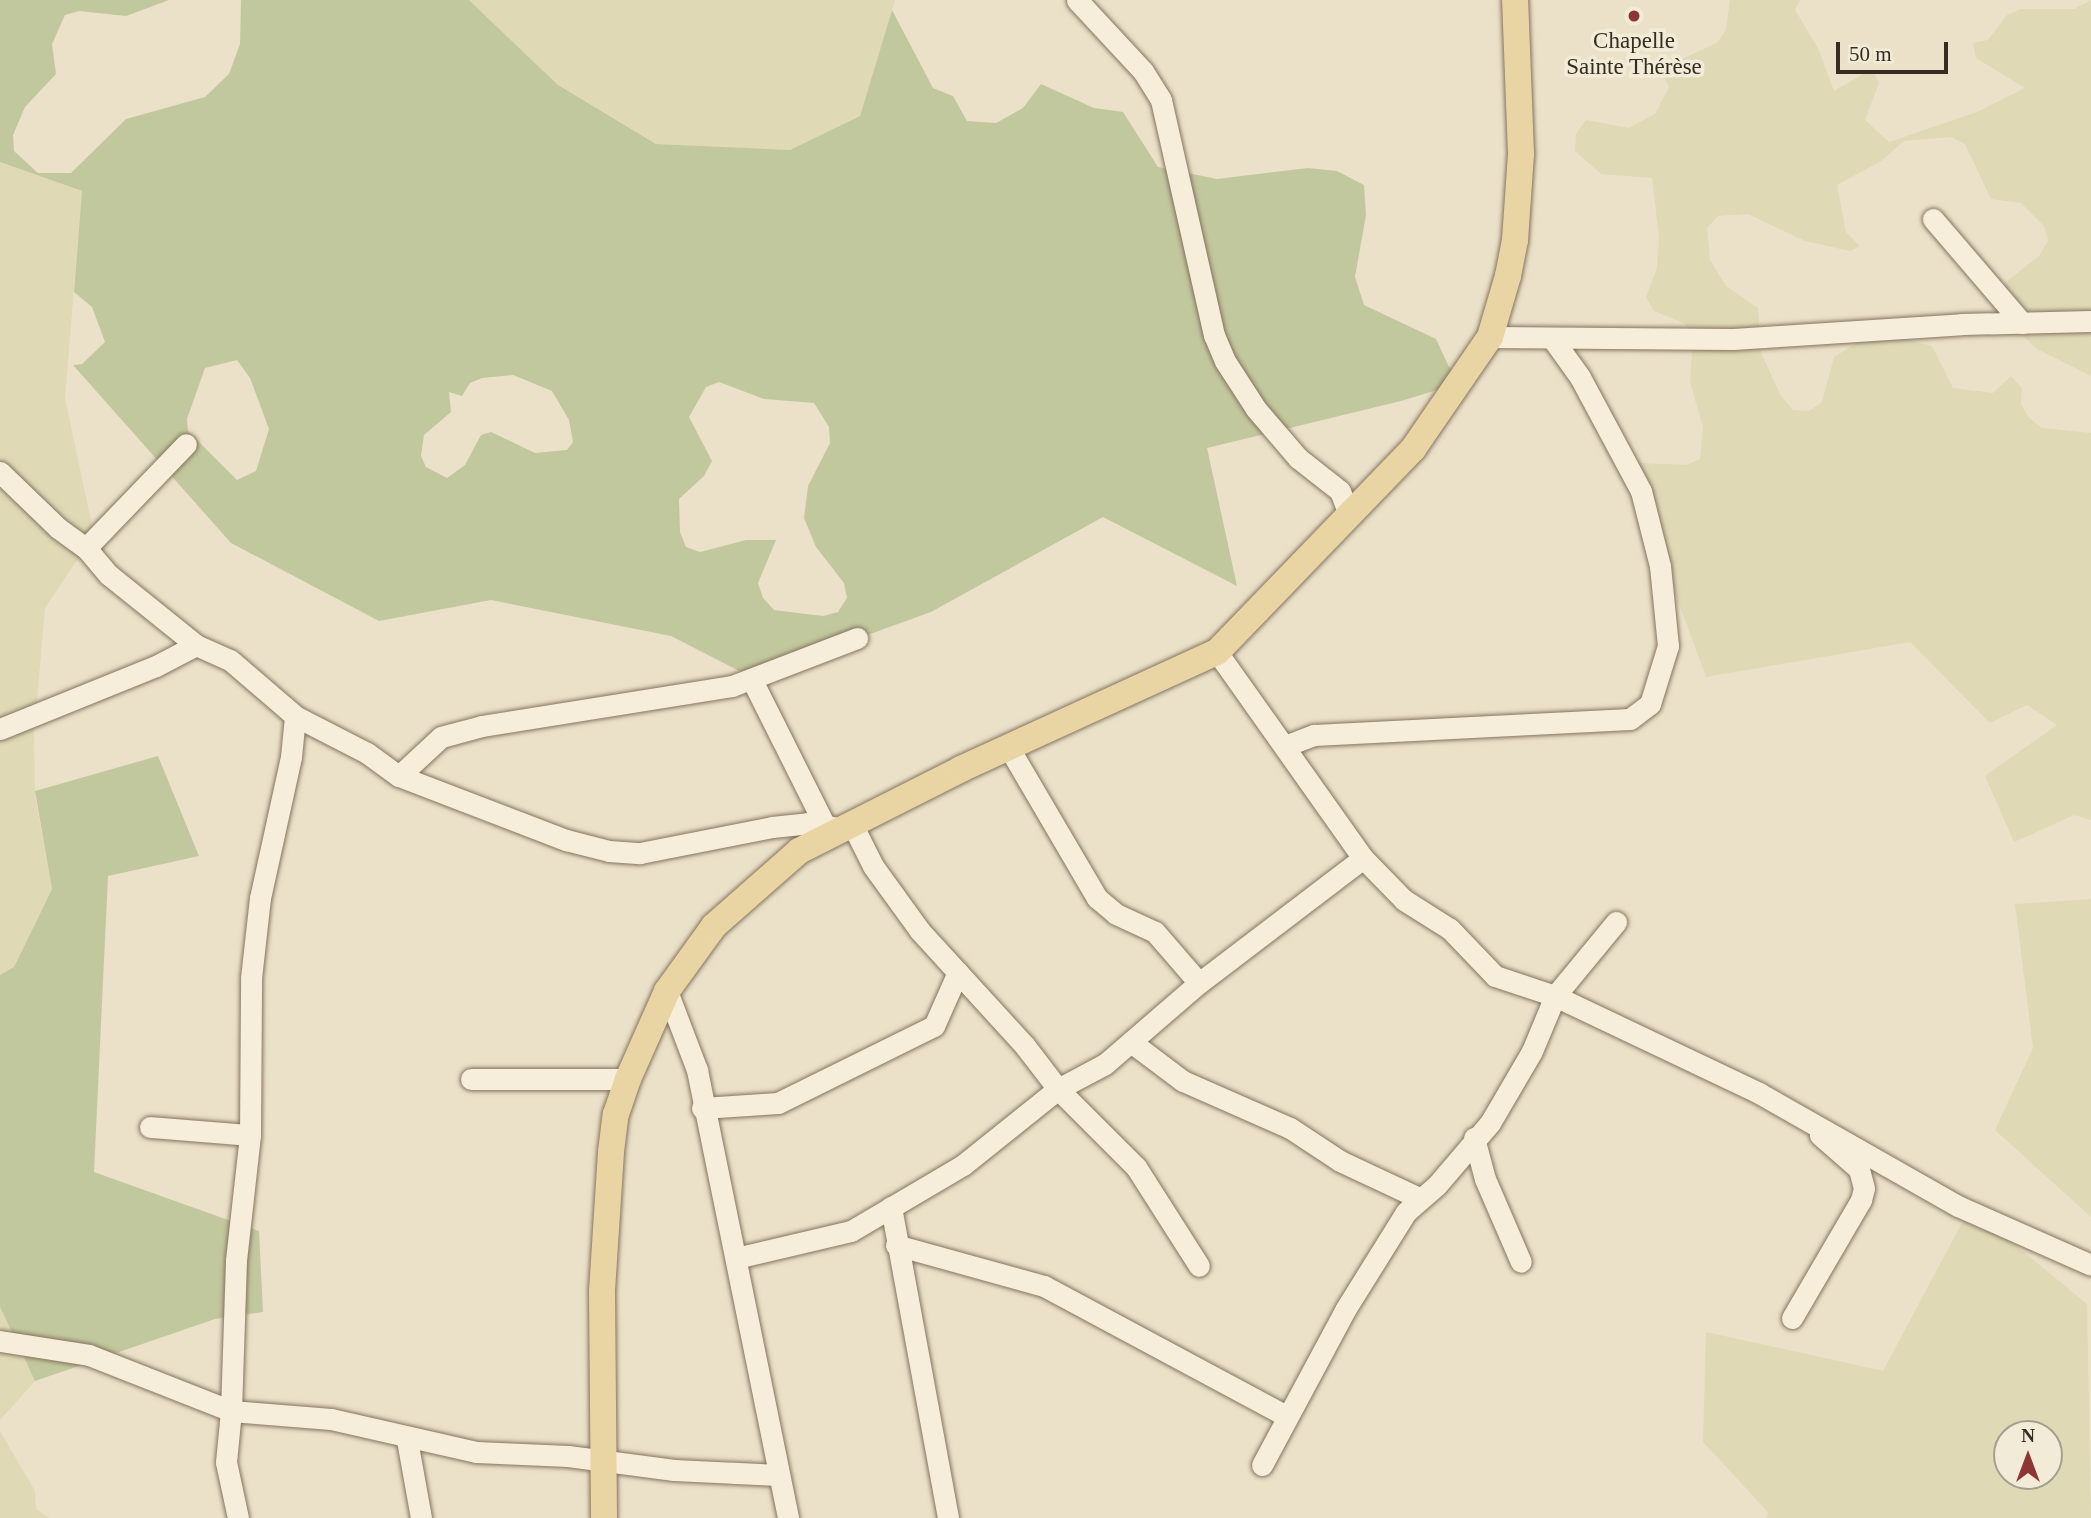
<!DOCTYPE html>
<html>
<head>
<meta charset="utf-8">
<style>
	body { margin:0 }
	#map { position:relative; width:2091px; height:1518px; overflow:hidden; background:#eae1c8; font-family:Georgia,serif }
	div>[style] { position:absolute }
	.farmland>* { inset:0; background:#dfd9b6 }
	.green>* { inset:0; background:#c2c89d }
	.roads { filter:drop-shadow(0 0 2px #85745f) drop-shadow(0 0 2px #85745f) }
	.minor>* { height:21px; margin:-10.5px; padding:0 10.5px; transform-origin:10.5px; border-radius:10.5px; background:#f6eedb }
	.major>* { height:26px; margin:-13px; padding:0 13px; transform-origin:13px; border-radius:13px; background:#e9d5a4 }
	.dots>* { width:19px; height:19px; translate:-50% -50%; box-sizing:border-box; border:4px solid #f2ebd7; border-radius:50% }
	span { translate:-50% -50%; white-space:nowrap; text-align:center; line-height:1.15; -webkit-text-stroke:7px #f2ebd7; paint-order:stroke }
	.poi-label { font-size:23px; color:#372c21 }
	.north { position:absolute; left:1993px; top:1420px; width:70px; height:70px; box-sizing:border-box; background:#f2ebd7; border:2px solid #a79f8e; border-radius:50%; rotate:0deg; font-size:19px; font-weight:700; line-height:28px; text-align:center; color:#372c21 }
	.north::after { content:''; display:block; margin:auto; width:24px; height:32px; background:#8e3635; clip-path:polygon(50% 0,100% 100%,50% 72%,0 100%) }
	.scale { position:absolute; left:1836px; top:42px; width:112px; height:32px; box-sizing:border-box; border:4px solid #372c21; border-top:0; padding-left:9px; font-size:21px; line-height:24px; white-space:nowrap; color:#372c21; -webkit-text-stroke:5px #f2ebd7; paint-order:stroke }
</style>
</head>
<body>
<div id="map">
	<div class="farmland">
		<i style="clip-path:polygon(469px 0,895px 0,860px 116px,790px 150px,656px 144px,558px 85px)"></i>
		<i style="clip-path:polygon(1730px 0,1800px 0,1795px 10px,1818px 48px,1834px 91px,1872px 69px,1879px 83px,1865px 120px,1889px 142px,1977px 112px,2025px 88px,1976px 58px,1973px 43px,1988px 40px,2007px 15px,2021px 9px,2074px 9px,2091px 0,2091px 376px,2037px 349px,2015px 328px,2003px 284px,2039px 256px,2048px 241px,2044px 226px,2021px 203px,1991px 199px,1965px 144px,1951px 137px,1904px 141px,1881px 161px,1837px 185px,1846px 232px,1860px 246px,1850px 251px,1805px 241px,1748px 214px,1718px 216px,1707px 228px,1710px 260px,1726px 286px,1758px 308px,1761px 353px,1781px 396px,1793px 410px,1809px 411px,1822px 402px,1834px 357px,1863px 339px,1898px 337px,1932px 346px,1953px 388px,1993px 393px,2011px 376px,2022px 388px,2021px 404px,2029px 418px,2042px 428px,2091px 433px,2091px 820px,2074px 815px,2014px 842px,1985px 776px,2057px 725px,2027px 705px,1990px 723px,1910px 642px,1706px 677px,1624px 455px,1640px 463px,1686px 465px,1700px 459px,1703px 427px,1690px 382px,1693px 336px,1684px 323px,1654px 311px,1646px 297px,1657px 268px,1659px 237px,1652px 178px,1601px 174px,1575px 151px,1576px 134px,1586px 120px,1629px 128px,1655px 114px,1669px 87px,1662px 73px,1673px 63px,1717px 43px,1726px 30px)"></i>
		<i style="clip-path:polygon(0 162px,82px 191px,65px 398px,94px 535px,45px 608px,34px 733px,35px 795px,52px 889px,14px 967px,0 975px)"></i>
		<i style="clip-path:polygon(2091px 899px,2091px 1217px,1995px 1130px,2033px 1048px,2015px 904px)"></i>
		<i style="clip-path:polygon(evenodd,1970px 1208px,2087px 1304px,2091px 1518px,1766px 1518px,1768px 1512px,1703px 1442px,1706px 1332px,1883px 1371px,1970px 1208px,2007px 1434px,2049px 1434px,2049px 1476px,2007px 1476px,2007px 1434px)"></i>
		<i style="clip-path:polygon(0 1307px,35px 1381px,0 1420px)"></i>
		<i style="clip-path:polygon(0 1431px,35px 1491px,36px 1509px,49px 1518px,0 1518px)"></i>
	</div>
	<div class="green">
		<i style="clip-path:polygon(evenodd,0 0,169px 0,126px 16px,79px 11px,65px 15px,52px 44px,56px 74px,25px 107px,13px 135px,14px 151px,38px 173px,71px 173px,126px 119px,205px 97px,229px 74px,240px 44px,241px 0,469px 0,558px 85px,656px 144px,790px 150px,860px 116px,892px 10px,933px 88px,953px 96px,967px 121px,996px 123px,1023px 108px,1041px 84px,1094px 108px,1123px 112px,1158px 167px,1217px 179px,1308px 168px,1337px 171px,1364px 185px,1366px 215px,1355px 277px,1364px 305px,1436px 339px,1449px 367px,1470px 380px,1401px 401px,1207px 448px,1237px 586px,1103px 517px,931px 612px,751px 677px,671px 636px,491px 600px,379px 621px,231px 543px,73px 365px,82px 364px,105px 342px,92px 307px,74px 292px,82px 191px,0 162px,0 0,237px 360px,250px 378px,269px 429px,256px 471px,237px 480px,188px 431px,187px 419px,205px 368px,237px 360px,0 0,513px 375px,552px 391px,569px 420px,573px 442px,567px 450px,535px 453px,491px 432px,481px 435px,465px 465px,447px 478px,426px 467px,421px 456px,424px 435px,451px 412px,449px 392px,462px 396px,470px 383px,482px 378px,513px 375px,0 0,719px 382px,764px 399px,814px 403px,829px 427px,830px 443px,808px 486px,804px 518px,816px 547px,844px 583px,847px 598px,838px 612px,823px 616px,774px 610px,763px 598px,758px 583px,776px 540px,746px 540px,700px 552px,686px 547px,680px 532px,679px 499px,704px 476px,712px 461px,689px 417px,706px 387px,719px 382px)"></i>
		<i style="clip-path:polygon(158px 756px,199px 856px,108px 876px,94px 1172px,259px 1231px,263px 1312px,215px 1319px,35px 1381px,0 1307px,0 975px,14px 967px,52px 889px,35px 791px)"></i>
	</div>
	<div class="roads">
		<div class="minor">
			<i style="left:1077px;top:0;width:97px;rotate:47.1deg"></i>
			<i style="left:1143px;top:71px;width:34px;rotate:58deg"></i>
			<i style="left:1161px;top:100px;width:241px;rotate:77.3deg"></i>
			<i style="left:1214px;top:335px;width:28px;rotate:67deg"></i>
			<i style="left:1225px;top:361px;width:57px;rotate:57.1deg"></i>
			<i style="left:1256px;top:409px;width:65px;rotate:49.4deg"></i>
			<i style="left:1298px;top:458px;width:53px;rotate:38.2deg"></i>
			<i style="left:1340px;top:491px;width:25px;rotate:69deg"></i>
			<i style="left:1933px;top:219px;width:137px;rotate:49.4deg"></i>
			<i style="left:1490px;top:337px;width:243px;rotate:0.5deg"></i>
			<i style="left:1733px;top:339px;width:229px;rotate:-3.7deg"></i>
			<i style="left:1962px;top:324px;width:129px;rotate:-1.3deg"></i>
			<i style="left:0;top:472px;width:81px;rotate:44deg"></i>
			<i style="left:58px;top:528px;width:34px;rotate:36deg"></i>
			<i style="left:86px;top:548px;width:35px;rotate:50deg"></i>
			<i style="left:109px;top:575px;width:112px;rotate:38.8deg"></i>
			<i style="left:196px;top:645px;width:37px;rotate:24deg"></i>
			<i style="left:230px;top:660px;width:86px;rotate:40.7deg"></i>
			<i style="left:295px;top:716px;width:81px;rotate:27.2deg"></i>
			<i style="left:367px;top:753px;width:39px;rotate:36deg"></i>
			<i style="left:399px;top:776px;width:179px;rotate:21deg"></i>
			<i style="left:566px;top:840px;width:44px;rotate:14.3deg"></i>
			<i style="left:609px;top:851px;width:31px;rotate:4deg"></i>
			<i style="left:640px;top:853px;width:135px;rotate:-11.1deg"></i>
			<i style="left:772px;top:827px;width:36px;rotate:-6deg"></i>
			<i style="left:808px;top:823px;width:32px;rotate:9deg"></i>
			<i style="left:86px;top:548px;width:144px;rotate:-46.1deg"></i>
			<i style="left:1217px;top:652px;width:252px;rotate:54.7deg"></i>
			<i style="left:1363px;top:858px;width:59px;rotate:45.7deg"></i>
			<i style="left:1404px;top:900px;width:54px;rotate:32.2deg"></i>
			<i style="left:1450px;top:929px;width:65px;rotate:46.2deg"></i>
			<i style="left:1495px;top:976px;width:63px;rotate:18.4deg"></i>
			<i style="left:1555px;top:996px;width:226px;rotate:25.4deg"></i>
			<i style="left:1759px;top:1093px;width:229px;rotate:29.6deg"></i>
			<i style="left:1958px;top:1206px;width:145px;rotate:23.9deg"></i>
			<i style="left:752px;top:680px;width:163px;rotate:63.4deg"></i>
			<i style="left:0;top:729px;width:168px;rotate:-22deg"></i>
			<i style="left:156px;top:666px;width:45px;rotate:-27.7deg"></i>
			<i style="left:1285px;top:746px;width:31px;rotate:-21deg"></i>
			<i style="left:1314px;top:735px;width:316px;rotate:-2.9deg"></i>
			<i style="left:1630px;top:719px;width:25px;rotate:-37deg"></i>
			<i style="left:1650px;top:704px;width:61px;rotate:-72.8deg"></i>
			<i style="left:1668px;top:646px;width:80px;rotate:-95.7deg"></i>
			<i style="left:1660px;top:566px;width:77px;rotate:-104.2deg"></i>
			<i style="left:1641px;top:491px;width:129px;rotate:-118.2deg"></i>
			<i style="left:1580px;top:377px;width:48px;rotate:-125.7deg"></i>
			<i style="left:1009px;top:748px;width:174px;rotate:59.6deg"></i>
			<i style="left:1097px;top:898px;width:25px;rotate:40deg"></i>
			<i style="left:1116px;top:914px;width:43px;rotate:24.8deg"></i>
			<i style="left:1155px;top:932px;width:67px;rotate:49.2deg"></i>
			<i style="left:399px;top:776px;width:57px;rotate:-42.9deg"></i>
			<i style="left:441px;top:737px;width:42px;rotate:-15deg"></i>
			<i style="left:482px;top:726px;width:253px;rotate:-9.1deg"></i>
			<i style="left:732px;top:686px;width:134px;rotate:-21deg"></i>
			<i style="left:851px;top:822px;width:49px;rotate:63.4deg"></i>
			<i style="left:873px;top:866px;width:80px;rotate:54.1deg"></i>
			<i style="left:920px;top:931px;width:156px;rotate:47.6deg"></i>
			<i style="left:1025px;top:1046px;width:54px;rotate:52.5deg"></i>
			<i style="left:1058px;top:1089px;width:110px;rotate:45deg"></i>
			<i style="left:1136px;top:1167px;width:117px;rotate:57.5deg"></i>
			<i style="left:667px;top:991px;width:85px;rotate:69.2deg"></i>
			<i style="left:697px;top:1070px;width:457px;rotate:78.5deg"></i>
			<i style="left:1131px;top:1042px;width:65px;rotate:36.9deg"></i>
			<i style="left:1183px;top:1081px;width:117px;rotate:23.7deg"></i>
			<i style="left:1290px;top:1128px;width:60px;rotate:33.4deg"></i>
			<i style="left:1340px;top:1161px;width:89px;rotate:25.1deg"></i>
			<i style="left:471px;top:1079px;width:157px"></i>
			<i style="left:702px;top:1108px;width:76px;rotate:-3.8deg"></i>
			<i style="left:778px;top:1103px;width:174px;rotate:-26.3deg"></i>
			<i style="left:934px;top:1026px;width:59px;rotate:-66deg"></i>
			<i style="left:150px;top:1127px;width:100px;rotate:4.6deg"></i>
			<i style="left:1474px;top:1138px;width:42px;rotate:75deg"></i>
			<i style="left:1485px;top:1179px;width:90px;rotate:66.6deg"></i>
			<i style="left:891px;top:1207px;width:316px;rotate:79.6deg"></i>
			<i style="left:896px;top:1245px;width:154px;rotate:15.5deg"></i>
			<i style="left:1044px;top:1286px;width:275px;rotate:28.2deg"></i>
			<i style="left:736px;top:1258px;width:118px;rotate:-13.2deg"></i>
			<i style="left:851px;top:1231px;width:130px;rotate:-30.5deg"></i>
			<i style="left:963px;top:1165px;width:122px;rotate:-38.7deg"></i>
			<i style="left:1058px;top:1089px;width:53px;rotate:-28deg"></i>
			<i style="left:1105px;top:1064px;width:124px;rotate:-40.8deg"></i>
			<i style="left:1199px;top:983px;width:206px;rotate:-37.3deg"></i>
			<i style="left:1792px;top:1318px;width:137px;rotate:-59.7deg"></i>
			<i style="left:1861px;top:1200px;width:12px;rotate:-76deg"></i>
			<i style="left:1864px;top:1188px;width:20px;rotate:-105deg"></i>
			<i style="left:1859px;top:1169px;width:52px;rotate:-138.9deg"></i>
			<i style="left:0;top:1341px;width:90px;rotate:8.9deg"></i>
			<i style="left:89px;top:1355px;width:153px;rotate:21.5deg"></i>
			<i style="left:231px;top:1411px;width:151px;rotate:-88.1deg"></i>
			<i style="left:236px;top:1260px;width:126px;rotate:-83.6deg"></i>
			<i style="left:250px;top:1135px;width:157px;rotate:-89.6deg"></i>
			<i style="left:251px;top:978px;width:81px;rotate:-83.6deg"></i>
			<i style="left:260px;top:898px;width:144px;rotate:-77.6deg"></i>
			<i style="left:291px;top:757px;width:41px;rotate:-84.4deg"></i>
			<i style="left:407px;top:1440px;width:79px;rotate:79.8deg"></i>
			<i style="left:1262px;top:1465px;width:176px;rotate:-61.8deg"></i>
			<i style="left:1345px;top:1310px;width:115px;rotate:-58.1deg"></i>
			<i style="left:1406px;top:1212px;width:41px;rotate:-41.1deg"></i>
			<i style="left:1437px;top:1185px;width:82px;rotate:-49.5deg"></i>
			<i style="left:1490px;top:1123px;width:83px;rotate:-59.7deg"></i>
			<i style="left:1532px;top:1051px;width:60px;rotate:-67.3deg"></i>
			<i style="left:1555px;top:996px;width:96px;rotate:-50.5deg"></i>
			<i style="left:238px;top:1518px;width:57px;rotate:-102.1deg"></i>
			<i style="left:226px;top:1462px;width:51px;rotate:-84.4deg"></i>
			<i style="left:231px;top:1411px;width:100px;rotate:4.6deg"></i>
			<i style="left:331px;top:1419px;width:149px;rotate:12.8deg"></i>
			<i style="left:476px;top:1452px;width:92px;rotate:2.5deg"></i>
			<i style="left:568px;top:1456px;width:107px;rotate:7.5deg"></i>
			<i style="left:674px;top:1470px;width:105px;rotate:2.7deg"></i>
		</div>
		<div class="major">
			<i style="left:604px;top:1518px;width:227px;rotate:-90.5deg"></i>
			<i style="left:602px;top:1291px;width:139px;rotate:-86.3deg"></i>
			<i style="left:611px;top:1152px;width:38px;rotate:-83deg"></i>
			<i style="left:616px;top:1114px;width:37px;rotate:-71deg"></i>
			<i style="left:628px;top:1079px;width:96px;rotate:-66.1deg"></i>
			<i style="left:667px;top:991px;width:80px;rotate:-54.1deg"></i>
			<i style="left:714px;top:926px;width:113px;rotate:-41.4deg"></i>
			<i style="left:799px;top:851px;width:182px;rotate:-26.8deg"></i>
			<i style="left:961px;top:769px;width:281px;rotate:-24.6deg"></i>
			<i style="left:1217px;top:652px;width:282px;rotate:-46deg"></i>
			<i style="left:1413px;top:449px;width:136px;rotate:-55.5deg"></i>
			<i style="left:1490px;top:337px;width:64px;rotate:-73.6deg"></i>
			<i style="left:1508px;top:276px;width:37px;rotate:-79deg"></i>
			<i style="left:1515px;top:240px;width:86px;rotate:-86deg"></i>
			<i style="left:1521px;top:154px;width:154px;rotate:-92.2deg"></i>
		</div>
	</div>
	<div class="dots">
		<i style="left:1634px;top:16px;background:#8e3635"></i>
	</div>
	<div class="poi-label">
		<span style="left:1634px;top:54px">Chapelle<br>Sainte Thérèse</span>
	</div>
	<div class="north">N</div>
	<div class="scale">50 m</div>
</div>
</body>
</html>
